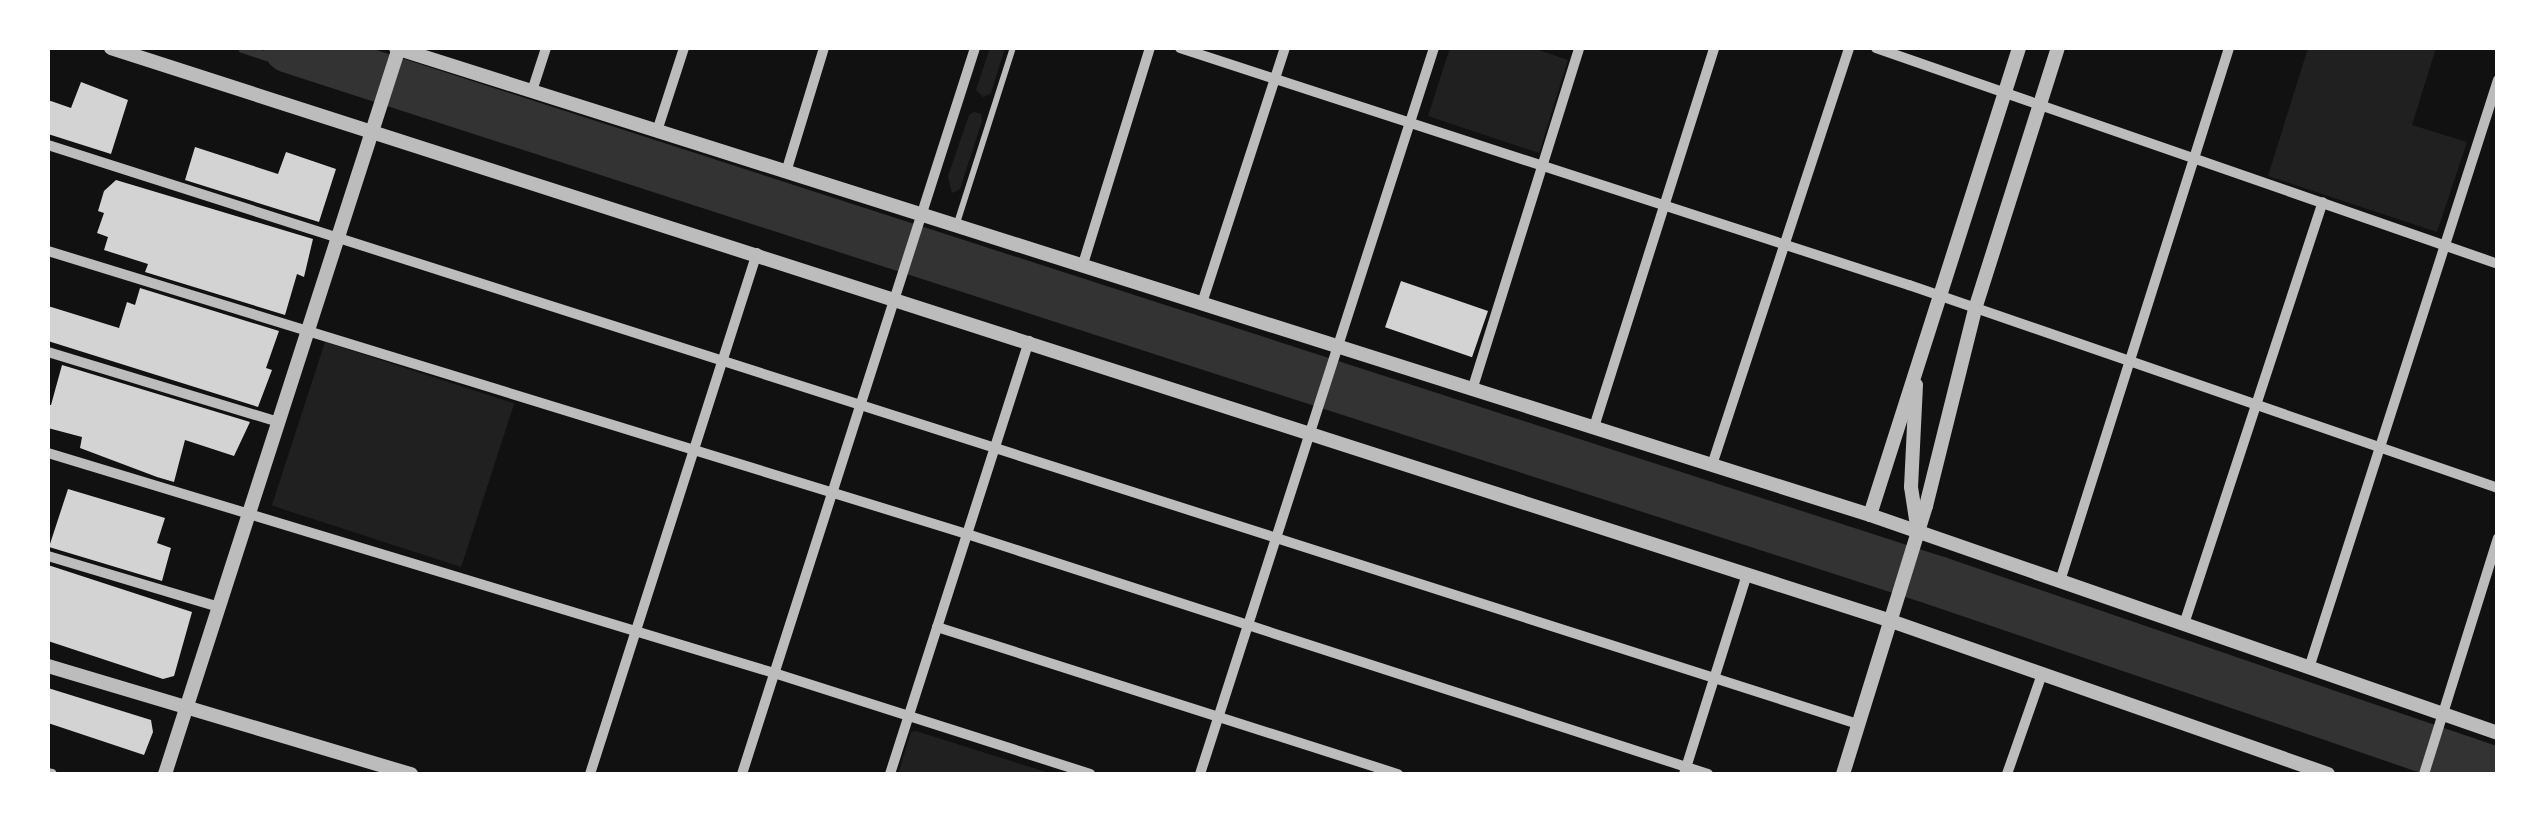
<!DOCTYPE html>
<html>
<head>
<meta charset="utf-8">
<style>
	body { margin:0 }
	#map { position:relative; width:2545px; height:822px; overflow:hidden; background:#111; font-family:Roboto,sans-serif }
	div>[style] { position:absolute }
	.green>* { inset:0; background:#202020; transform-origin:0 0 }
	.stream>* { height:9px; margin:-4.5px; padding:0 4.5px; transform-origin:4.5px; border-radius:4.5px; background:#333 }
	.river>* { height:50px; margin:-25px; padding:0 25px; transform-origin:25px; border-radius:25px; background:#333 }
	.building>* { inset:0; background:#d3d3d3; transform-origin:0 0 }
	.service>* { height:6px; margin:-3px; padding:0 3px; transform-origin:3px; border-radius:3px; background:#bcbcbc }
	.minor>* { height:10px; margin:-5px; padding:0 5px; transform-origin:5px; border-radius:5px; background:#bcbcbc }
	.tertiary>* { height:14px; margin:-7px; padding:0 7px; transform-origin:7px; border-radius:7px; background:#bcbcbc }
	span { translate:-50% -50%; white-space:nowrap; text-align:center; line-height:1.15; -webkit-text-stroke:10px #fff; paint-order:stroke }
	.frame { position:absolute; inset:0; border:50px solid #fff; pointer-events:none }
</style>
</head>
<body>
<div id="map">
	<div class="green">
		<i style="clip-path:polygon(990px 48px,1005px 48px,991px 93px,983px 97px,976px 90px)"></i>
		<i style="clip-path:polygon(1450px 48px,1533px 48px,1568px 60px,1539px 153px,1428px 116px)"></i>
		<i style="clip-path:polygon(2308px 48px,2436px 48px,2412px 125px,2467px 142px,2437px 232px,2268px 176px)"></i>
		<i style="clip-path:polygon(974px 112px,981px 114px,982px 121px,960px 189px,952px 193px,948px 176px,969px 115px)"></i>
		<i style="left:325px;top:342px;width:199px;height:172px;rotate:18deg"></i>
		<i style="clip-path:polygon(916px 731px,1049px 773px,1049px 774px,898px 774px,911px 732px)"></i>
	</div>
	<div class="stream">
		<i style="left:242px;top:48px;width:414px;rotate:18.4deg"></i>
		<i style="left:635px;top:179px;width:1350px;rotate:17.76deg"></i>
		<i style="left:1921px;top:591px;width:555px;rotate:19.25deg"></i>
	</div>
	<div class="river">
		<i style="left:289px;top:48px;width:1732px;rotate:17.92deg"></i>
		<i style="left:1937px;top:581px;width:593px;rotate:18.89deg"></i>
	</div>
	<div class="building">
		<i style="clip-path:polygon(81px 82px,128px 100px,111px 154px,48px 134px,48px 100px,71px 108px)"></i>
		<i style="clip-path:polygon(195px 147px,278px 174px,286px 152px,336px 169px,319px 222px,185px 180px)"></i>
		<i style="clip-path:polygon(116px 180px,313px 239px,304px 277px,297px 274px,285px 315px,145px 272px,148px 264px,104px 250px,108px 237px,97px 233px,104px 213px,98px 211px,104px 191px)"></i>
		<i style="left:1401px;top:281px;width:92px;height:49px;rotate:19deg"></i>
		<i style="clip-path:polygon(140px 288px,279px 331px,266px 368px,272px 370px,258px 407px,48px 341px,48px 306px,119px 328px,127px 302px,135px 305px)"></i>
		<i style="clip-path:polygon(62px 365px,250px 422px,234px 456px,185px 440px,174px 482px,157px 477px,80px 448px,82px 437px,48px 428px,48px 405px,51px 405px)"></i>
		<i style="clip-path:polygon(68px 489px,165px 518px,157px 543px,171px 548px,162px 581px,49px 547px)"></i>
		<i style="clip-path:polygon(48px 565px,192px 612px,174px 676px,163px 679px,48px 641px)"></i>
		<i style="clip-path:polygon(48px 688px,151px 720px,153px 732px,144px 755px,48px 723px)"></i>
	</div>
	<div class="service">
		<i style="left:957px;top:223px;width:184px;rotate:-72.3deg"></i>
	</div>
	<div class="minor">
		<i style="left:1180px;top:48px;width:767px;rotate:18.01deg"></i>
		<i style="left:1909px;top:285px;width:623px;rotate:19.02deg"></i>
		<i style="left:1876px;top:48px;width:658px;rotate:19.15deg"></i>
		<i style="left:532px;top:91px;width:45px;rotate:-72deg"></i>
		<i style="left:657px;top:131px;width:87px;rotate:-72deg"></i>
		<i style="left:48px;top:145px;width:1900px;rotate:17.74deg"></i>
		<i style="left:786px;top:172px;width:130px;rotate:-73deg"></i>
		<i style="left:48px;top:251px;width:962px;rotate:17.12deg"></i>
		<i style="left:967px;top:534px;width:779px;rotate:17.95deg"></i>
		<i style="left:1083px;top:264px;width:226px;rotate:-72.8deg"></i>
		<i style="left:1202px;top:303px;width:268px;rotate:-72deg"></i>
		<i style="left:48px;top:352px;width:241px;rotate:16.9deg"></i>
		<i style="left:1473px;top:387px;width:355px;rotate:-72.6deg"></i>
		<i style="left:1594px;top:427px;width:398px;rotate:-72.4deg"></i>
		<i style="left:48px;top:453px;width:759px;rotate:16.86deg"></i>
		<i style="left:774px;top:673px;width:332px;rotate:17.7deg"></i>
		<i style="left:1712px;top:465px;width:439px;rotate:-71.8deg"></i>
		<i style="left:48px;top:556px;width:178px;rotate:16.6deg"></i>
		<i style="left:2060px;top:581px;width:559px;rotate:-72.41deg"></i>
		<i style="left:2184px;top:624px;width:444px;rotate:-71.8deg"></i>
		<i style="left:937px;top:627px;width:484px;rotate:17.7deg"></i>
		<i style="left:2309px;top:668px;width:618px;rotate:-72.18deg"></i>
		<i style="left:48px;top:773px;width:4px;rotate:14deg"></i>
		<i style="left:590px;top:774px;width:547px;rotate:-72.23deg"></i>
		<i style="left:742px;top:774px;width:762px;rotate:-72.21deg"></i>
		<i style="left:890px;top:774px;width:455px;rotate:-72.2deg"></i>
		<i style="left:1200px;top:774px;width:763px;rotate:-72.14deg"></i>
		<i style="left:1684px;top:774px;width:210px;rotate:-72.5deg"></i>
		<i style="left:2007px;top:774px;width:106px;rotate:-70.7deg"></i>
		<i style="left:2424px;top:774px;width:247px;rotate:-72.6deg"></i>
	</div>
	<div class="tertiary">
		<i style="left:111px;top:48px;width:1870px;rotate:17.84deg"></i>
		<i style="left:1891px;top:621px;width:463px;rotate:19.3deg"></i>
		<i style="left:396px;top:48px;width:1546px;rotate:17.58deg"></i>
		<i style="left:1870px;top:515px;width:665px;rotate:19.14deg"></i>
		<i style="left:1916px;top:385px;width:102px;rotate:92.8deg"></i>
		<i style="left:1911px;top:487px;width:46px;rotate:81.2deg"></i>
		<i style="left:1870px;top:515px;width:490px;rotate:-72.3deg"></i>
		<i style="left:48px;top:666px;width:379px;rotate:16.6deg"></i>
		<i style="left:165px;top:774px;width:763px;rotate:-72.14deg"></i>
		<i style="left:1843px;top:774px;width:281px;rotate:-72.8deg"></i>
		<i style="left:1926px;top:506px;width:203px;rotate:-76deg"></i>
		<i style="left:1975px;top:309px;width:274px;rotate:-72.4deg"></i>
	</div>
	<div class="frame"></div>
</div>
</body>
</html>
